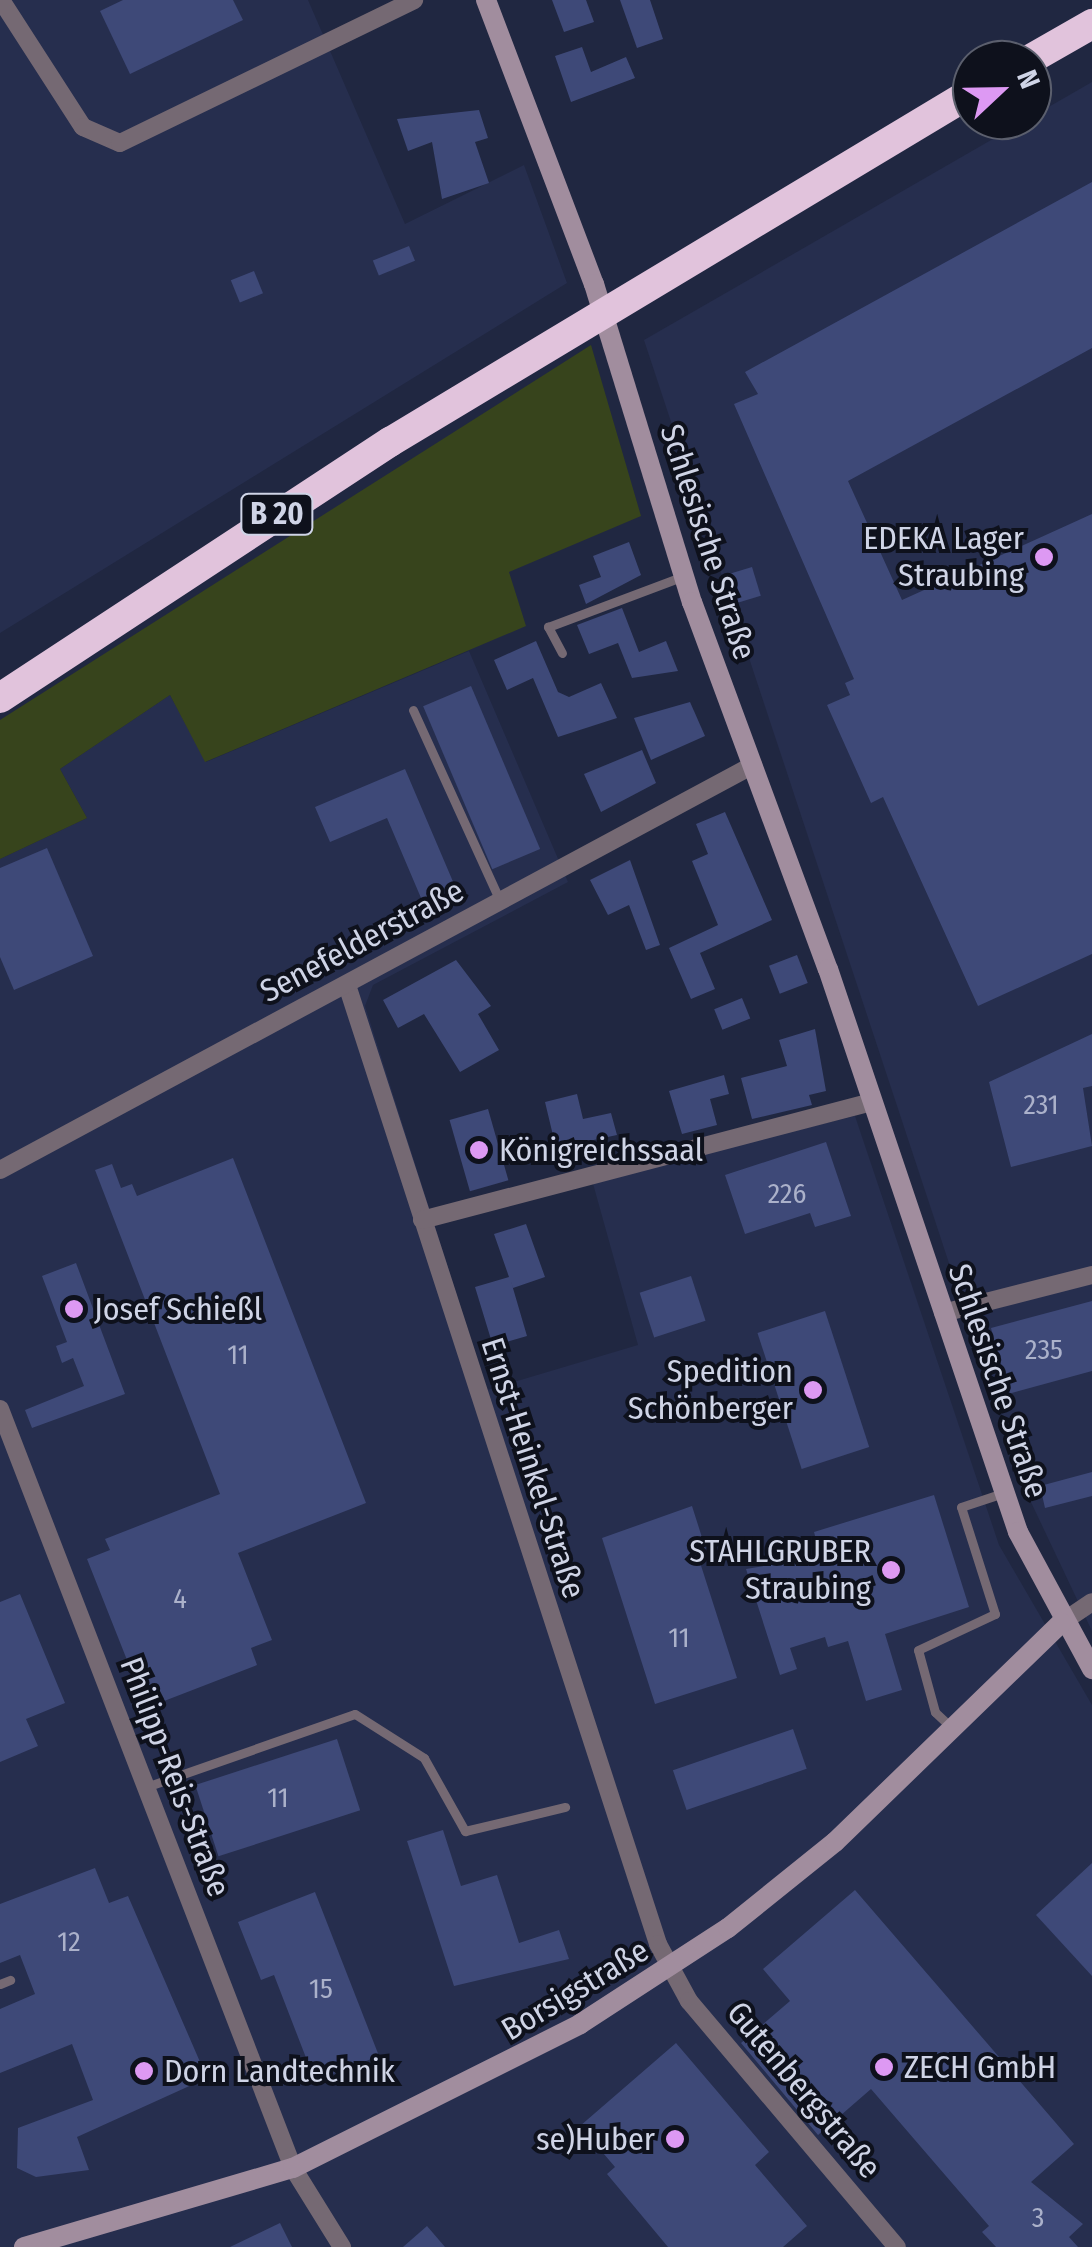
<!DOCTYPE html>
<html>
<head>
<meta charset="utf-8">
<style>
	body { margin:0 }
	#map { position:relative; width:1092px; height:2247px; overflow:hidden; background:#202741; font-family:"Fira Sans Condensed",sans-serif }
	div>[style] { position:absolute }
	.built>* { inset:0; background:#262e4e }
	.green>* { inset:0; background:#37441c }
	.building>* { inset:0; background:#3e4978; transform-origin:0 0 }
	.lane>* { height:9px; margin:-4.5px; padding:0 4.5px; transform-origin:4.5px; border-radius:4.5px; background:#756973 }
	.street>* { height:18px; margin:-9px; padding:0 9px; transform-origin:9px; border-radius:9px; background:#756973 }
	.secondary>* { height:20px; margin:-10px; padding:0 10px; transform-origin:10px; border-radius:10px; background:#a18d9e }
	.highway>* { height:30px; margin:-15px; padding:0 15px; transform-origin:15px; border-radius:15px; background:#e1c3dc }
	.dots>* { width:28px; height:28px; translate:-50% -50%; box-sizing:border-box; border:5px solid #0e111c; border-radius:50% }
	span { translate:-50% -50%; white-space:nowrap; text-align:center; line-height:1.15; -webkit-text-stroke:8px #0e111c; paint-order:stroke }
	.number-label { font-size:28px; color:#abb1ca }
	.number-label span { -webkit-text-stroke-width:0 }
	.shield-label span { padding:2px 8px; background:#0e111c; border:2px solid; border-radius:8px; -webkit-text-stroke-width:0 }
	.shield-label { font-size:30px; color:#cfd4e6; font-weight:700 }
	.poi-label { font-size:32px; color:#cfd4e6 }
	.right { translate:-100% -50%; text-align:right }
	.left { translate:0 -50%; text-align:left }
	.street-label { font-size:32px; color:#cfd4e6 }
	.north { position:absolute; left:952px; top:40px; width:100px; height:100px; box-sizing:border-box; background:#0e111c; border:2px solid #5b5f6d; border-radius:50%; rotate:68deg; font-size:28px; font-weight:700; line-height:40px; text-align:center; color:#cfd4e6 }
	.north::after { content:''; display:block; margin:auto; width:35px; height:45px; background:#dd99f3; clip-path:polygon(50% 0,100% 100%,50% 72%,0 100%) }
</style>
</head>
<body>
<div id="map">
	<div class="built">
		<i style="clip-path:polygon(0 0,308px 0,405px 224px,524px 165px,567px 283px,0 633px)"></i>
		<i style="clip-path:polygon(1092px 82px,1092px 1631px,1021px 1481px,644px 340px)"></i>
		<i style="clip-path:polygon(469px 651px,568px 882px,373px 985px,365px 1006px,487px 1390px,638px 1345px,592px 1180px,855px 1116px,999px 1545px,1092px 1705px,1092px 2247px,0 2247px,0 859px,87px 818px,60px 769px,170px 695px,206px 762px)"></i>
	</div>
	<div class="green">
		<i style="clip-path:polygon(591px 345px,641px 516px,509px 572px,526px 626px,205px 762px,170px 695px,60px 769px,87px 818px,0 859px,0 720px)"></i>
	</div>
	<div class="building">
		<i style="clip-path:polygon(123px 0,233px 0,243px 20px,130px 74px,100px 11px)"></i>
		<i style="clip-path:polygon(552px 0,586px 0,594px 22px,564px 32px)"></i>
		<i style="clip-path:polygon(620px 0,650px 0,663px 39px,637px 48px)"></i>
		<i style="clip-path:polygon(582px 47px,591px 72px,626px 57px,635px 78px,571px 102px,555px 56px)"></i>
		<i style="clip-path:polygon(479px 110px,488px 138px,475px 142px,489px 183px,442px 199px,432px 142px,408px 151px,397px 119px)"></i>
		<i style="clip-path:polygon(1092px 182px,1092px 348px,848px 481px,902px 600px,1092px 514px,1092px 954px,978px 1006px,883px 797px,871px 803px,827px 705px,850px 695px,845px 683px,854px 679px,734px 404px,758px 394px,745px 372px)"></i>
		<i style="left:409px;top:246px;width:16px;height:39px;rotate:68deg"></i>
		<i style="left:254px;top:271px;width:24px;height:25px;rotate:68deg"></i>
		<i style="clip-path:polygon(629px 542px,641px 575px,586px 604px,579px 585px,601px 577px,593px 556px)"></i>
		<i style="left:752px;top:567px;width:30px;height:25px;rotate:73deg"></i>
		<i style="clip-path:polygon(622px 608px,639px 652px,666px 641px,678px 671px,632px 678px,618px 643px,589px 654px,577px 625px)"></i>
		<i style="clip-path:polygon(536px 641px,558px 692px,569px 697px,601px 683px,617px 718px,558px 737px,533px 678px,507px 690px,494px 660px)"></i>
		<i style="left:471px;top:686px;width:177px;height:52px;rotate:67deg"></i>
		<i style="clip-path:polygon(690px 702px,705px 736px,651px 760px,634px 718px)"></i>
		<i style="clip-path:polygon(642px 750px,656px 783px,601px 812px,584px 774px)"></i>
		<i style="clip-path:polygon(405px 769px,457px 891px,424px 905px,387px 818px,330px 842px,315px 807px)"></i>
		<i style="clip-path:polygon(725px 812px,772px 920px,700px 953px,715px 989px,691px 999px,669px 948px,718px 925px,692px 861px,708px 854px,696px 824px)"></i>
		<i style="clip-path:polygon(47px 848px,93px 956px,14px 990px,0 957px,0 868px)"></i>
		<i style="clip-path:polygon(630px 860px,660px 945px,646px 950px,629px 905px,608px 915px,590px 880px)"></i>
		<i style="left:797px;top:955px;width:30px;height:30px;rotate:69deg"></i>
		<i style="clip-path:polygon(456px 960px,491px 1006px,478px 1014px,499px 1050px,460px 1072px,424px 1014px,398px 1028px,383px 1000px)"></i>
		<i style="left:742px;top:998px;width:22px;height:30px;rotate:68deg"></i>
		<i style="clip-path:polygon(815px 1029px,826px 1091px,809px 1095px,812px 1105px,752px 1119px,741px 1078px,787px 1066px,779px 1040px)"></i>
		<i style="clip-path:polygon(1092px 1034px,1092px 1086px,1083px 1088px,1092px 1146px,1011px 1167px,989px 1082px)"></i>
		<i style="clip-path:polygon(724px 1075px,729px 1094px,710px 1099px,717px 1125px,682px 1134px,669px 1091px)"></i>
		<i style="clip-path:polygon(577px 1094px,583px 1119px,611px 1113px,617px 1135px,556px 1148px,545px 1102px)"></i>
		<i style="left:488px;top:1109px;width:74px;height:40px;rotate:74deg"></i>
		<i style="clip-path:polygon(826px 1142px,851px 1216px,815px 1227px,810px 1213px,745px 1234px,725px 1175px)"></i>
		<i style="clip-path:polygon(233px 1158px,366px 1503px,238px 1553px,272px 1640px,251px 1648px,257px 1665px,146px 1708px,87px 1559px,110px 1550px,105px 1539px,220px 1494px,95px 1170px,112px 1164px,121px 1188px,132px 1184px,137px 1196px)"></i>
		<i style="clip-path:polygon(526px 1224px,545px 1277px,513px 1288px,510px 1278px,527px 1336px,493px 1346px,475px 1287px,509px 1277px,494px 1234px)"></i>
		<i style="clip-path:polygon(76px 1263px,125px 1394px,32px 1428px,25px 1410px,84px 1386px,73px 1358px,62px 1363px,56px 1346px,67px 1342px,42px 1276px)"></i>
		<i style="left:691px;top:1276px;width:47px;height:54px;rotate:72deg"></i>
		<i style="clip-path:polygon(1092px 1301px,1092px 1371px,1008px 1394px,991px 1328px)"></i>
		<i style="left:825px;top:1311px;width:143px;height:71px;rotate:72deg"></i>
		<i style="clip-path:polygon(1092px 1472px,1092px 1496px,1045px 1508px,1040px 1486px)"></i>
		<i style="clip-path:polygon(934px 1495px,969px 1607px,885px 1634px,902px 1690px,866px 1701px,848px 1641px,828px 1647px,825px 1637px,790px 1648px,797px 1669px,780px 1675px,746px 1569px,800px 1560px,798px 1553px,818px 1547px,814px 1532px)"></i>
		<i style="clip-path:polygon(692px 1506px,706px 1550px,697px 1553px,737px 1678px,655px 1704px,602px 1538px)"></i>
		<i style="clip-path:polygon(20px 1594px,65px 1703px,26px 1719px,38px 1746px,0 1762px,0 1602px)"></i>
		<i style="left:793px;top:1729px;width:42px;height:127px;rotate:71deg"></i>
		<i style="left:337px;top:1739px;width:75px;height:149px;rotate:72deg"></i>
		<i style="clip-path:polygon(443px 1830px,461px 1886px,497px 1875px,519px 1943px,559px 1930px,569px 1959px,454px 1986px,407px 1841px)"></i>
		<i style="clip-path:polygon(1092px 1863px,1092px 1976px,1036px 1915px)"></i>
		<i style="clip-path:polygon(95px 1868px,109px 1903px,128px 1896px,207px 2078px,77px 2137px,89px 2170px,36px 2177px,17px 2168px,18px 2128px,93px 2100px,72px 2044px,0 2073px,0 2009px,35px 1994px,20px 1955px,0 1963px,0 1904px)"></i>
		<i style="clip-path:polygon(855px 1890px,1074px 2144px,1031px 2182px,1083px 2224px,1069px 2237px,1078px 2247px,996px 2247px,982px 2232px,989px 2226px,871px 2089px,818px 2135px,741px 2043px,790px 2001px,763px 1969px)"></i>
		<i style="clip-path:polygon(315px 1892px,379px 2056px,315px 2081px,274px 1975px,261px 1980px,238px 1922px)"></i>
		<i style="clip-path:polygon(676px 2043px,769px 2152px,755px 2165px,807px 2226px,783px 2247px,668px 2247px,607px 2174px,615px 2167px,580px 2126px)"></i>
		<i style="clip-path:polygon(280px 2223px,292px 2247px,230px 2247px)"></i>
		<i style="clip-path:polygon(427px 2226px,445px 2247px,403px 2247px)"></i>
	</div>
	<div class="lane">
		<i style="left:562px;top:653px;width:30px;rotate:-118deg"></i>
		<i style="left:548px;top:627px;width:145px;rotate:-20.6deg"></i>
		<i style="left:413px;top:710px;width:210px;rotate:65.5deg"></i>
		<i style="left:952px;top:1728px;width:23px;rotate:-137deg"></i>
		<i style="left:935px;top:1712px;width:64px;rotate:-105.3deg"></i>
		<i style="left:918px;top:1650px;width:85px;rotate:-25.1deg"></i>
		<i style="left:995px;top:1614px;width:112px;rotate:-107.6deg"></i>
		<i style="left:961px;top:1507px;width:44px;rotate:-18.4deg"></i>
		<i style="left:146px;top:1787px;width:221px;rotate:-19.3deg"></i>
		<i style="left:355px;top:1714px;width:82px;rotate:32.5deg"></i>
		<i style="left:424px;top:1758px;width:84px;rotate:60.7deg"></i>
		<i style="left:465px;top:1831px;width:103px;rotate:-13.5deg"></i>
		<i style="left:0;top:1984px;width:11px;rotate:-22deg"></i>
	</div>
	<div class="street">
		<i style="left:1px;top:0;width:151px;rotate:57.2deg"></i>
		<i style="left:83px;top:127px;width:40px;rotate:23.4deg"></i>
		<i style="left:120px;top:143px;width:327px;rotate:-25.9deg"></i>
		<i style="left:347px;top:985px;width:1008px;rotate:72.03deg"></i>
		<i style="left:658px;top:1944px;width:65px;rotate:61.5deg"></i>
		<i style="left:689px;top:2001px;width:322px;rotate:49.8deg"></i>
		<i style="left:0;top:1170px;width:855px;rotate:-28.27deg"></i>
		<i style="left:422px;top:1220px;width:466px;rotate:-14.7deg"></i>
		<i style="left:943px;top:1313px;width:154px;rotate:-14.3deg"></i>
		<i style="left:0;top:1409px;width:814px;rotate:68.89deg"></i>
		<i style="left:293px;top:2168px;width:93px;rotate:58.2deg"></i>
		<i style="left:1061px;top:1623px;width:37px;rotate:-34deg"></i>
	</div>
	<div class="secondary">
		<i style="left:486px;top:0;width:304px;rotate:69.2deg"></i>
		<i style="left:594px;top:284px;width:333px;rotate:72.9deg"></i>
		<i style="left:692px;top:602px;width:391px;rotate:69.7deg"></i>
		<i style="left:828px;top:969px;width:594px;rotate:71.35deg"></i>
		<i style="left:1018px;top:1532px;width:156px;rotate:61.6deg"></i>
		<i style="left:24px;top:2247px;width:280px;rotate:-16.4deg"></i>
		<i style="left:293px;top:2168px;width:321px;rotate:-26.6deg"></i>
		<i style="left:580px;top:2024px;width:176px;rotate:-33deg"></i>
		<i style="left:728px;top:1928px;width:137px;rotate:-38.8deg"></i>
		<i style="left:835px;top:1842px;width:315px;rotate:-44.1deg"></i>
	</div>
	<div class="highway">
		<i style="left:1029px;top:60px;width:73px;rotate:-29.7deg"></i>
		<i style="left:0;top:698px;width:467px;rotate:-33.3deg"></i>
		<i style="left:390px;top:442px;width:679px;rotate:-31.02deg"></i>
	</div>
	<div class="dots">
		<i style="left:1044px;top:557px;background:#dd99f3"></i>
		<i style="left:479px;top:1150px;background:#dd99f3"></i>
		<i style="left:74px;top:1309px;background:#dd99f3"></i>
		<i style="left:813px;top:1390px;background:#dd99f3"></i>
		<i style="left:891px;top:1570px;background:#dd99f3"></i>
		<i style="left:884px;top:2067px;background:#dd99f3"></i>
		<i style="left:144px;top:2071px;background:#dd99f3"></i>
		<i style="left:675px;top:2139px;background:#dd99f3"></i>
	</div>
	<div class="number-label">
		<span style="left:1041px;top:1105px">231</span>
		<span style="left:787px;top:1194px">226</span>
		<span style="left:1044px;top:1350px">235</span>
		<span style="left:238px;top:1355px">11</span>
		<span style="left:180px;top:1599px">4</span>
		<span style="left:679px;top:1638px">11</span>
		<span style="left:278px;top:1798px">11</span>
		<span style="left:69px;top:1942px">12</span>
		<span style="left:321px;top:1989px">15</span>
		<span style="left:1038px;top:2218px">3</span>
	</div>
	<div class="shield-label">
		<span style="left:277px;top:514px">B 20</span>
	</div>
	<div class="poi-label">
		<span class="right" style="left:1024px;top:557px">EDEKA Lager<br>Straubing</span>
		<span class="left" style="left:499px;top:1150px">Königreichssaal</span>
		<span class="left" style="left:94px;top:1309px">Josef Schießl</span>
		<span class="right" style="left:793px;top:1390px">Spedition<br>Schönberger</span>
		<span class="right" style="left:871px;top:1570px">STAHLGRUBER<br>Straubing</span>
		<span class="left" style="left:904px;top:2067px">ZECH GmbH</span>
		<span class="left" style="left:164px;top:2071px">Dorn Landtechnik</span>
		<span class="right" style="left:655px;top:2139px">se)Huber</span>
	</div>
	<div class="street-label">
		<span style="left:708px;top:542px;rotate:72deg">Schlesische Straße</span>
		<span style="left:362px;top:941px;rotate:-28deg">Senefelderstraße</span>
		<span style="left:998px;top:1381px;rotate:71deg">Schlesische Straße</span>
		<span style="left:533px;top:1468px;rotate:72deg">Ernst-Heinkel-Straße</span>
		<span style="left:175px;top:1777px;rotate:69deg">Philipp-Reis-Straße</span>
		<span style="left:575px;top:1990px;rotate:-31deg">Borsigstraße</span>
		<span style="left:804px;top:2090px;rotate:50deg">Gutenbergstraße</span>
	</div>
	<div class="north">N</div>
</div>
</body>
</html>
